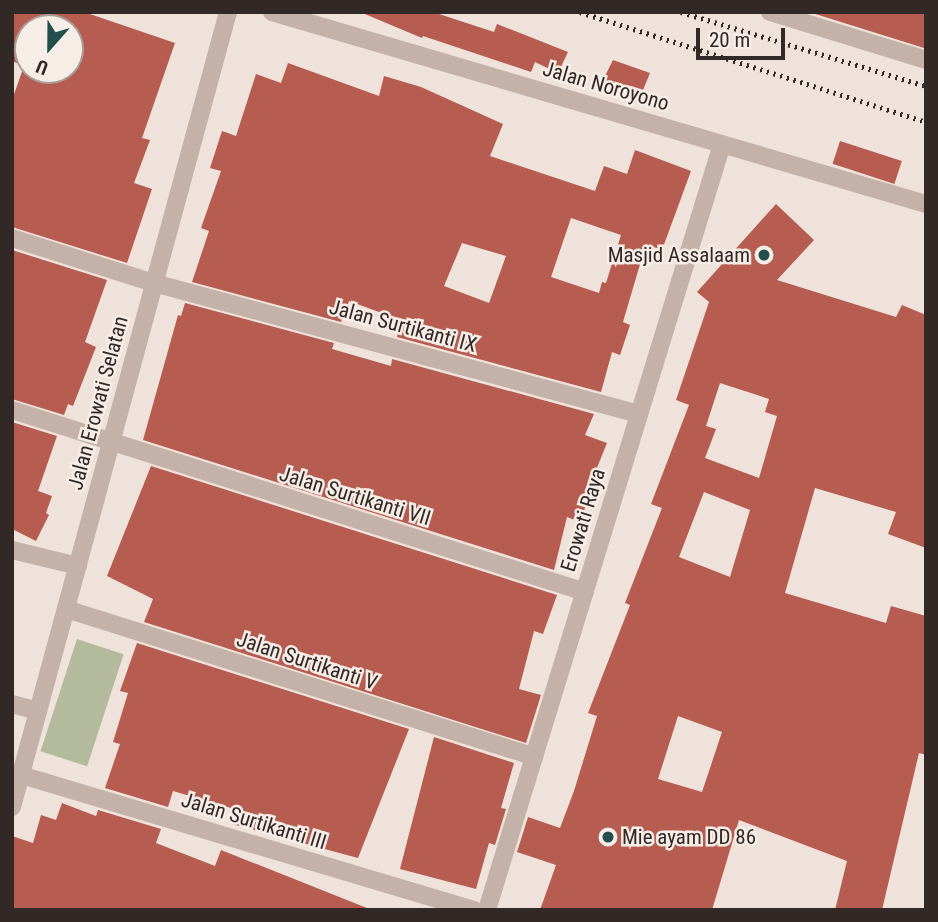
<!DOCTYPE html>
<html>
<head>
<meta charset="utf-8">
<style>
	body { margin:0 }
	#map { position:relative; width:938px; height:922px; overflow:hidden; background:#eee2db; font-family:"Roboto Condensed",sans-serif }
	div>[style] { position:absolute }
	.green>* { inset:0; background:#b4bb9d; transform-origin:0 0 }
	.building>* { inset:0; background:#b65c50; transform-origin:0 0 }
	.minor>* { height:18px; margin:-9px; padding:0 9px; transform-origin:9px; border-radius:9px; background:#c4b1a8 }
	.rail>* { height:5px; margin-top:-2.5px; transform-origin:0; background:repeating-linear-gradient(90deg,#322927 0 2px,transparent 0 7px) }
	.dots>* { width:19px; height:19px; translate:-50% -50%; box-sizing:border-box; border:4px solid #f6ede6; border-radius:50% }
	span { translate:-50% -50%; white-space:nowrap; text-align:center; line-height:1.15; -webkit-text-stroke:5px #f6ede6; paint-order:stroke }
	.street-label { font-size:21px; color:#322927 }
	.poi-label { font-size:21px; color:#322927 }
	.right { translate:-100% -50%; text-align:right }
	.left { translate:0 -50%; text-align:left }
	.frame { position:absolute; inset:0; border:14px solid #322927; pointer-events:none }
	.north { position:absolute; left:14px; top:14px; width:70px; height:70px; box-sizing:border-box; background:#f6ede6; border:2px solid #a89f9a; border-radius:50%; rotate:201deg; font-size:19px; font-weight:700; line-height:28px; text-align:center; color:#322927 }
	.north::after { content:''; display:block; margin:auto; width:24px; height:32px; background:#224e4b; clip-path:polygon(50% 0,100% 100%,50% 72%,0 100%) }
	.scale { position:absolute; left:696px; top:28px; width:89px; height:32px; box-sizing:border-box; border:4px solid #322927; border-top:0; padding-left:9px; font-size:21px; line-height:24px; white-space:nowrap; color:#322927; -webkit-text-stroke:5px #f6ede6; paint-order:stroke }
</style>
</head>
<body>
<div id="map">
	<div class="green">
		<i style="left:77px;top:639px;width:49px;height:118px;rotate:18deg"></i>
	</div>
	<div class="building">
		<i style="clip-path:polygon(evenodd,12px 12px,84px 12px,175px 43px,142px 138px,150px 140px,134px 183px,152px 189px,127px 263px,12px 227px,12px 100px,24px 66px,12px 61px,12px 12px,28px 28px,70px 28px,70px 70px,28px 70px,28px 28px)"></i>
		<i style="clip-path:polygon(360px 12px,433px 12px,494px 32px,497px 24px,568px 52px,558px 73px,535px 62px,531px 72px,423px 36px,422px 38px)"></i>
		<i style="clip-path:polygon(809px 12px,926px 12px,926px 48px,924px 48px)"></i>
		<i style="clip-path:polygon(613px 60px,650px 73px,638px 102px,601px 84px)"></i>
		<i style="clip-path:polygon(evenodd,288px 63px,379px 96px,384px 76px,421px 87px,503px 124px,490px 156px,595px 191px,604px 166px,627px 174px,635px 150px,691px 171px,662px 250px,646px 244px,623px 322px,630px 325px,620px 355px,612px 352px,601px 392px,397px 337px,401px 320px,349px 301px,341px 322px,192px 282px,209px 231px,201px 228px,221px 171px,210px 168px,222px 131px,236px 136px,256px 74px,281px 83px,288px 63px,571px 218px,621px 235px,606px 283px,602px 282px,599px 293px,551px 277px,571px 218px,288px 63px,462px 243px,506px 256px,489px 303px,444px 286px,462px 243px)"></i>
		<i style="left:840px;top:141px;width:65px;height:24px;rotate:18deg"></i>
		<i style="clip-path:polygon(evenodd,776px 204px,814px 240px,777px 280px,896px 317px,902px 305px,926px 315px,926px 548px,888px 534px,896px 512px,815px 488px,785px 593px,886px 623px,891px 606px,926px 616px,926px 755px,919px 753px,882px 910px,835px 910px,847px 861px,739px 820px,712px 910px,540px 910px,556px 865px,517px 852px,528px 817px,560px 828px,574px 791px,597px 716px,588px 713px,630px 605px,625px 603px,662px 508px,651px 504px,689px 405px,676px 400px,709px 302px,697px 292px,776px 204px,720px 383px,769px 399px,765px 412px,777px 416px,759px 478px,705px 458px,716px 429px,706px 426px,720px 383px,776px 204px,704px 492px,750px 510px,730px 577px,679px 557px,704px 492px,776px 204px,678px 716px,722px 732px,702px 792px,658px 779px,678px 716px)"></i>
		<i style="clip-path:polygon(12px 250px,107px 280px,85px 342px,96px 347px,73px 406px,68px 404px,64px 415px,12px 399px)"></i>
		<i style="clip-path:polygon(185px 303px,334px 343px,332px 349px,391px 366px,392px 359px,594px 414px,585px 435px,607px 443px,588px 490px,591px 491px,580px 522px,567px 517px,554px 570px,143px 440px,178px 315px,181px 316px)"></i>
		<i style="clip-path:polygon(12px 422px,57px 436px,38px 491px,52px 496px,46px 513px,49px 515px,36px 541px,12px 529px)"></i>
		<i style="clip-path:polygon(151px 466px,557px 595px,543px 634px,534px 631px,519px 689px,541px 695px,526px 743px,144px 622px,153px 599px,107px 576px)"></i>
		<i style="clip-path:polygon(137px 643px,409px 729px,358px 858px,232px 824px,238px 810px,173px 791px,168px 807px,105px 788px,120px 744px,113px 742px,128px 693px,120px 691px)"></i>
		<i style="clip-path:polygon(434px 737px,514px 763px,501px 808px,506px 809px,495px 845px,489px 843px,476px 889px,400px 869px)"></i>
		<i style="clip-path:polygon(62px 803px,96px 816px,98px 810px,161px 829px,156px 843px,215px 866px,221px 850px,372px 910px,12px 910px,12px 836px,33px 843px,41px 815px,56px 820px)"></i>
	</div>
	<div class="minor">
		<i style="left:272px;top:12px;width:682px;rotate:16.36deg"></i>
		<i style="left:770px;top:12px;width:163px;rotate:17.1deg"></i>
		<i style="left:12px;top:238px;width:149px;rotate:17.6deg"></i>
		<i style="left:154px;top:283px;width:502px;rotate:15.12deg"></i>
		<i style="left:12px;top:410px;width:601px;rotate:17.62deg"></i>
		<i style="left:12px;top:550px;width:68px;rotate:13.6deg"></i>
		<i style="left:66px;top:609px;width:491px;rotate:17.5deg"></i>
		<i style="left:12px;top:704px;width:27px;rotate:15deg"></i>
		<i style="left:21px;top:775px;width:473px;rotate:16.6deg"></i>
		<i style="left:12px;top:807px;width:824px;rotate:-74.8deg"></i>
		<i style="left:487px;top:910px;width:801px;rotate:-72.94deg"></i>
	</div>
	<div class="rail">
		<i style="left:580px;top:12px;width:363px;rotate:17.6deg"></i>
		<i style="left:681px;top:12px;width:256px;rotate:16.8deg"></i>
	</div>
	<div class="dots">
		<i style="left:764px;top:255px;background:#224e4b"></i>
		<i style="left:608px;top:837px;background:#224e4b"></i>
	</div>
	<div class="street-label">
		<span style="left:606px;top:86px;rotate:16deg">Jalan Noroyono</span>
		<span style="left:403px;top:326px;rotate:15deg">Jalan Surtikanti IX</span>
		<span style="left:98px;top:403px;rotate:-75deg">Jalan Erowati Selatan</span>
		<span style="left:355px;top:496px;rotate:17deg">Jalan Surtikanti VII</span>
		<span style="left:583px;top:520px;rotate:-73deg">Erowati Raya</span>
		<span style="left:307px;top:661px;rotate:18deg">Jalan Surtikanti V</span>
		<span style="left:254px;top:821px;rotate:17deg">Jalan Surtikanti III</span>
	</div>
	<div class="poi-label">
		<span class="right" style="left:750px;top:255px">Masjid Assalaam</span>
		<span class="left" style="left:622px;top:837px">Mie ayam DD 86</span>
	</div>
	<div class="frame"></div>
	<div class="north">U</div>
	<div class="scale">20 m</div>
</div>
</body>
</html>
